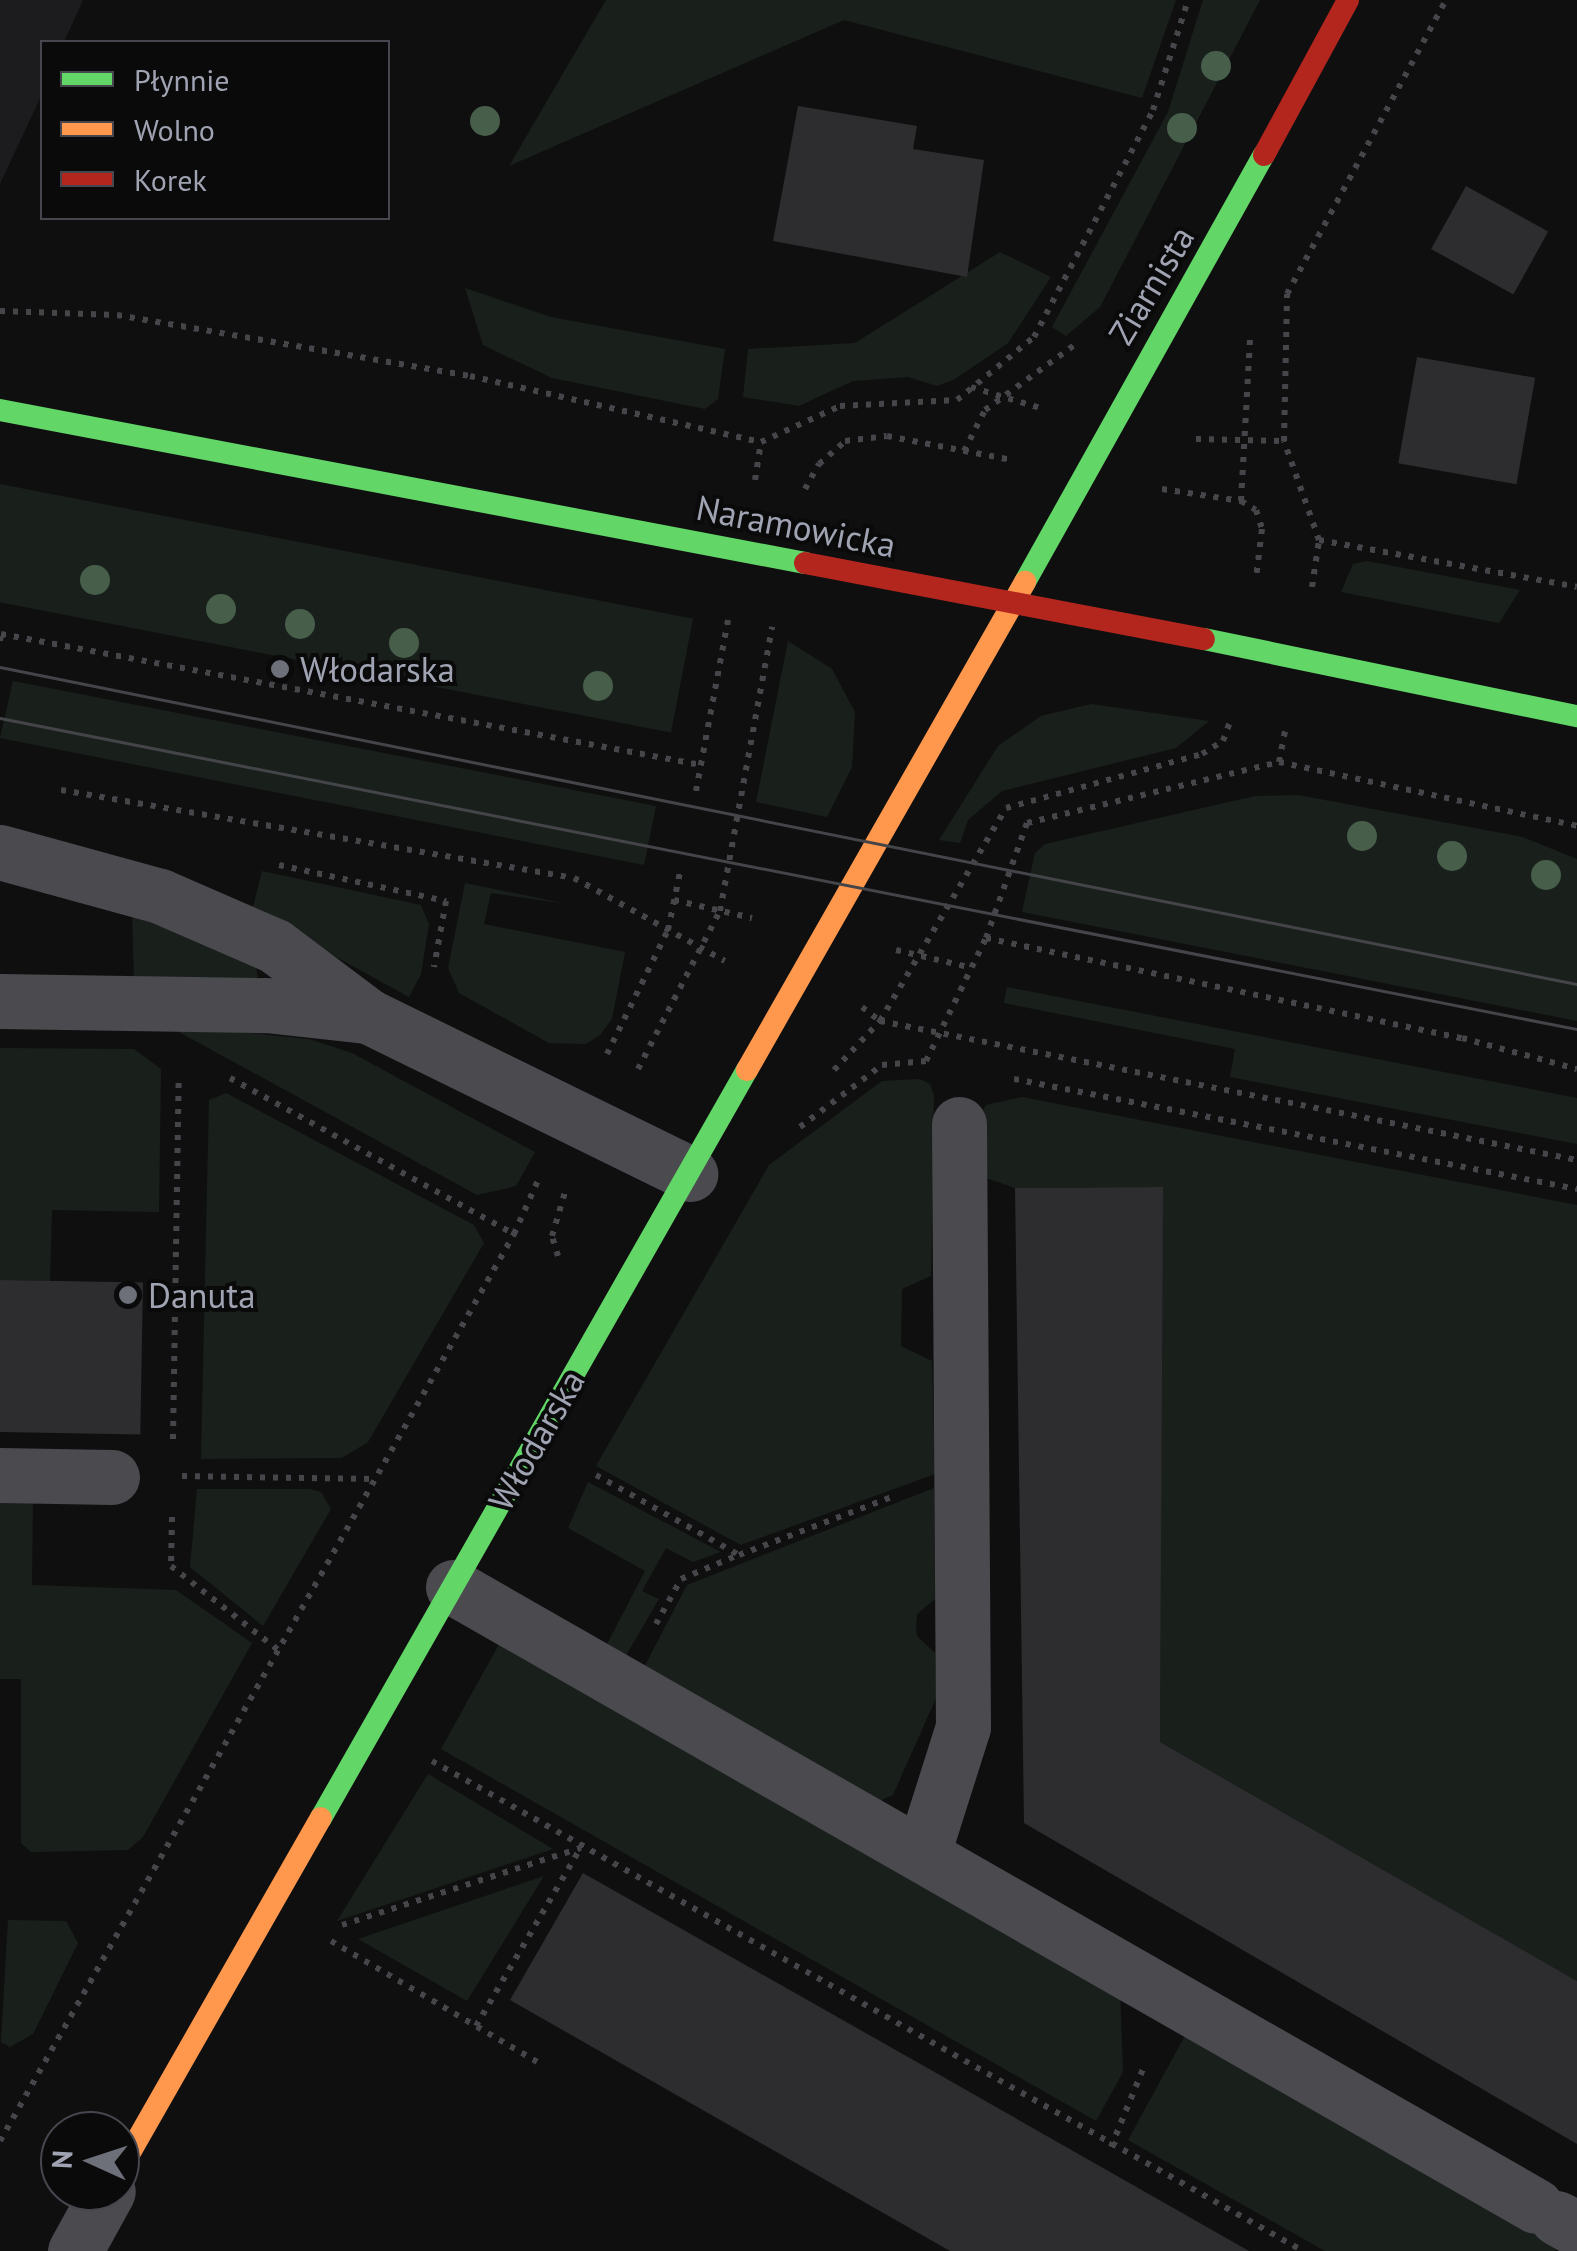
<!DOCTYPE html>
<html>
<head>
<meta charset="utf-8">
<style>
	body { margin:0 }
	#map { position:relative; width:1577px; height:2251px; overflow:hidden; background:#0f0f10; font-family:"PT Sans",sans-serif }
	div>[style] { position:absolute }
	.built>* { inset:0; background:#1c1c1e }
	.green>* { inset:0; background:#19201b; transform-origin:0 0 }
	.building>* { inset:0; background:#2d2d2f; transform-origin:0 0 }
	.path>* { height:6px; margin-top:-3px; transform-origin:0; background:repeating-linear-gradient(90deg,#45454a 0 5px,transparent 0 13px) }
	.street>* { height:55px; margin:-27.5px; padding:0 27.5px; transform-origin:27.5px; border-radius:27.5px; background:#4a4a4f }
	.fast>* { height:22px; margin:-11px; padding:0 11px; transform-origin:11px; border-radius:11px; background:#63d668 }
	.slow>* { height:22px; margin:-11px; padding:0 11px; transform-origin:11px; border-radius:11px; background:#ff974d }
	.jam>* { height:22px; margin:-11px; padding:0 11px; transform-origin:11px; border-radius:11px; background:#b3261e }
	.tram>* { height:2.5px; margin:-1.25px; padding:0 1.25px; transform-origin:1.25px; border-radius:1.25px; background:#444549 }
	.trees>* { width:30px; height:30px; margin:-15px; border-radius:50%; background:#475e4b }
	.dots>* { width:28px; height:28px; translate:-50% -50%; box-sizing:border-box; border:5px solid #0a0a0b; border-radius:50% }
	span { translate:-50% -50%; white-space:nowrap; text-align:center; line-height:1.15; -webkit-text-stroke:8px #0a0a0b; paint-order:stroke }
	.street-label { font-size:35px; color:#9fa3b2 }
	.poi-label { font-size:35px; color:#9fa3b2 }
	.left { translate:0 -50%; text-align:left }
	.legend { position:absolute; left:40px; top:40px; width:350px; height:180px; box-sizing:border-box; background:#0a0a0b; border:2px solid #46474e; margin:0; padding:12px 18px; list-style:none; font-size:30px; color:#9fa3b2 }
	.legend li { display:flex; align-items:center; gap:20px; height:50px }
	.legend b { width:50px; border:2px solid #46474e }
	.north { position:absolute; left:40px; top:2111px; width:100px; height:100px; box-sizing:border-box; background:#0a0a0b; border:2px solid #46474e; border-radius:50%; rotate:273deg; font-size:28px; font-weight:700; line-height:40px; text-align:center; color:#9fa3b2 }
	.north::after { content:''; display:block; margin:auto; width:35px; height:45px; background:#6d6f79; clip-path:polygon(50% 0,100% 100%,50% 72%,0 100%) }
</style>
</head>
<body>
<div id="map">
	<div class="built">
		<i style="clip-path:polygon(0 0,83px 0,64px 42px,42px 42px,42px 94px,0 184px)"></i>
	</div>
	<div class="green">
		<i style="clip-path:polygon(606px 0,1176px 0,1142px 98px,844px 20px,509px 166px)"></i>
		<i style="clip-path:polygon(1203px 0,1260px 0,1100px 307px,1066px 336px,1052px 327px,1168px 112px)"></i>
		<i style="clip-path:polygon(1000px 252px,1051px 277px,1008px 343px,955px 379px,937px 386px,908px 377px,853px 381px,799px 406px,743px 397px,748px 349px,855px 343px)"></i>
		<i style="clip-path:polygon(465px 288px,551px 317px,725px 349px,718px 399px,705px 409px,552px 378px,483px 345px)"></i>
		<i style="left:0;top:484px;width:706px;height:116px;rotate:11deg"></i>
		<i style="clip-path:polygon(1367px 561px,1520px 590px,1499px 623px,1341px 592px,1353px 564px)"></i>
		<i style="clip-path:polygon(788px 641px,832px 669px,855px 712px,852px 767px,827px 817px,756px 802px)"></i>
		<i style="clip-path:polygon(13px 681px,656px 806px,645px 860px,644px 865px,0 738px)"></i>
		<i style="clip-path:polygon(1091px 704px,1209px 721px,1176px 748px,1002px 791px,968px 820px,960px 843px,939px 840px,998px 746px,1041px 716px)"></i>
		<i style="clip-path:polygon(1298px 795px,1523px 837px,1577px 859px,1577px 1021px,1022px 912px,1035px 853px,1045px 844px,1255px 796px)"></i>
		<i style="clip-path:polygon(262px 871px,421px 905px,429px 924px,421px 974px,409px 997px,252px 911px)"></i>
		<i style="clip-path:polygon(465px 883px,567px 904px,491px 893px,484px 924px,625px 952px,612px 1019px,600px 1035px,586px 1044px,549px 1043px,459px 993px,448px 968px)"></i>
		<i style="clip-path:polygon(132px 907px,255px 963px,258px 977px,254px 983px,134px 981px)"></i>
		<i style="clip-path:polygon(1007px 987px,1577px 1098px,1577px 1144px,1230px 1077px,1235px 1049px,1004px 1003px)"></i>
		<i style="clip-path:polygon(166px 1025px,309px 1039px,352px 1053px,535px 1152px,516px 1186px,477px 1195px)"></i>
		<i style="clip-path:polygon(0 1048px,134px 1049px,161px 1069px,159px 1212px,52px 1210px,50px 1281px,0 1280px)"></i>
		<i style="clip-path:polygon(920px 1079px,930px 1084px,934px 1096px,931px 1276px,902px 1289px,901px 1346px,932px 1361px,935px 1474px,741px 1545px,596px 1466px,769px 1165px,882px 1081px)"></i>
		<i style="clip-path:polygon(226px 1093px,474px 1225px,484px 1243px,368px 1442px,342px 1458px,201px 1459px,209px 1100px)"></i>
		<i style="clip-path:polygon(1022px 1097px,1577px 1205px,1577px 1981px,1160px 1742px,1162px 1187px,1015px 1188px,986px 1178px,980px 1116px,986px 1105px)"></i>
		<i style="clip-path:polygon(588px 1482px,721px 1552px,693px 1562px,666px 1548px,642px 1591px,659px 1599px,624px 1659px,605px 1648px,645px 1571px,568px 1528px)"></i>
		<i style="clip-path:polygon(934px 1488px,935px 1599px,917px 1614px,916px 1626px,917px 1636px,935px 1653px,936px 1698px,893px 1795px,875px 1803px,643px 1669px,687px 1585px)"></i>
		<i style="clip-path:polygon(197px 1489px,310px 1489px,321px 1492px,331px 1509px,263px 1626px,190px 1567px)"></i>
		<i style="clip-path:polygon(0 1497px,33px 1497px,32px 1585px,176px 1590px,252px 1643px,143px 1837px,128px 1850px,31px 1852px,21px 1843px,21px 1679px,0 1679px)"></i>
		<i style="clip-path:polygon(502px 1639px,1120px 1990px,1123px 2072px,1096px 2121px,441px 1749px)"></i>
		<i style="clip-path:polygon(428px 1774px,553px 1849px,337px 1921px)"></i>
		<i style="clip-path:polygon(544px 1876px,467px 2001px,358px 1939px)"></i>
		<i style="clip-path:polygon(8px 1920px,66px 1921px,78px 1943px,33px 2034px,10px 2047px,1px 2042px)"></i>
		<i style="clip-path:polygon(1187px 2032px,1556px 2242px,1555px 2251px,1325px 2251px,1128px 2140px)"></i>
	</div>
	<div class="building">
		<i style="clip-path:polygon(798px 106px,917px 126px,913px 149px,984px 160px,967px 277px,773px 241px)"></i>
		<i style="left:1466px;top:186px;width:94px;height:72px;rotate:29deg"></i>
		<i style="left:1417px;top:357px;width:120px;height:108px;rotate:10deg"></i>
		<i style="clip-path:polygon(1163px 1187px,1160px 1742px,1577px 1981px,1577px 2144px,1024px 1823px,1015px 1188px)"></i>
		<i style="left:0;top:1280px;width:143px;height:152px;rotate:1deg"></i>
		<i style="clip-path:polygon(583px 1873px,931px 2070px,1249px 2251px,950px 2251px,510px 2000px)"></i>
	</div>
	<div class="path">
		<i style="left:0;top:311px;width:117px;rotate:2deg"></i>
		<i style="left:117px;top:315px;width:358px;rotate:9.8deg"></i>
		<i style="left:470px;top:376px;width:298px;rotate:12.8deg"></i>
		<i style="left:761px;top:442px;width:87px;rotate:-24.5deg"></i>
		<i style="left:840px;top:406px;width:117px;rotate:-2.9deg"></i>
		<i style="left:957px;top:400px;width:99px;rotate:-39.3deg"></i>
		<i style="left:1034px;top:337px;width:256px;rotate:-62.3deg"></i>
		<i style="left:1153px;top:110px;width:115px;rotate:-72.3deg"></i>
		<i style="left:971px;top:387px;width:72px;rotate:16.9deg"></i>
		<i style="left:1196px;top:439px;width:88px;rotate:1.3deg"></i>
		<i style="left:964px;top:451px;width:46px;rotate:-62.9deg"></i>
		<i style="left:985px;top:410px;width:112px;rotate:-36deg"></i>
		<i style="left:755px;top:480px;width:37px;rotate:-81deg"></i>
		<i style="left:805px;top:489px;width:29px;rotate:-61deg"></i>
		<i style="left:819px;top:464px;width:35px;rotate:-41deg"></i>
		<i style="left:845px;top:441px;width:42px;rotate:-6.8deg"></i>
		<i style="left:887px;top:436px;width:127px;rotate:10.9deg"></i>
		<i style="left:1162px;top:489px;width:80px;rotate:8.6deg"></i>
		<i style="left:1241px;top:501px;width:17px;rotate:31deg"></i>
		<i style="left:1256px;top:510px;width:20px;rotate:72deg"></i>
		<i style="left:1262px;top:529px;width:49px;rotate:97deg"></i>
		<i style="left:1241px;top:501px;width:163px;rotate:-86.8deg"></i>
		<i style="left:1319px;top:540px;width:262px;rotate:10.3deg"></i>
		<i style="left:1312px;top:587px;width:48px;rotate:-81.5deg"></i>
		<i style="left:1319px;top:540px;width:105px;rotate:-109.5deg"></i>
		<i style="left:1284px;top:441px;width:147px;rotate:-88.8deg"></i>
		<i style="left:1287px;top:294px;width:334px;rotate:-61.6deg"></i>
		<i style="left:0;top:641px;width:7px;rotate:-82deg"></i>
		<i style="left:1px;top:634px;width:712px;rotate:10.6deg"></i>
		<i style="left:1279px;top:762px;width:33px;rotate:-79deg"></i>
		<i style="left:61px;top:790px;width:520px;rotate:9.73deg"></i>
		<i style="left:574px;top:878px;width:172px;rotate:28.8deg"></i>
		<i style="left:696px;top:791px;width:174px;rotate:-79.4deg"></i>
		<i style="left:279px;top:865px;width:171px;rotate:12.2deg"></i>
		<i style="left:446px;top:901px;width:67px;rotate:100.3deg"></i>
		<i style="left:674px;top:900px;width:80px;rotate:13deg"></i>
		<i style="left:986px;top:938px;width:486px;rotate:11.9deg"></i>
		<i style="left:1462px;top:1038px;width:119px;rotate:15.1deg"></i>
		<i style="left:896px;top:950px;width:78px;rotate:13.3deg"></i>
		<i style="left:862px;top:1007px;width:23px;rotate:38deg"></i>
		<i style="left:880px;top:1021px;width:711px;rotate:11.28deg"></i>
		<i style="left:607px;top:1054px;width:138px;rotate:-63.8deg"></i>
		<i style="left:668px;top:930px;width:64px;rotate:-78.3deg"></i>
		<i style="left:638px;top:1069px;width:178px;rotate:-62.6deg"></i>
		<i style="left:720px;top:911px;width:289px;rotate:-79.6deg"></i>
		<i style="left:834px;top:1070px;width:67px;rotate:-46.8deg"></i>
		<i style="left:880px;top:1021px;width:247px;rotate:-59.4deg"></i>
		<i style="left:1006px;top:808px;width:203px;rotate:-15.4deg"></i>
		<i style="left:1202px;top:754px;width:25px;rotate:-32deg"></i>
		<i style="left:1223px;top:741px;width:23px;rotate:-70deg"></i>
		<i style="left:230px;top:1078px;width:324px;rotate:28.8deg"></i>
		<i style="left:1014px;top:1079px;width:574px;rotate:11.06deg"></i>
		<i style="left:800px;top:1127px;width:103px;rotate:-37.1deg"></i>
		<i style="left:882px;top:1065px;width:44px;rotate:-5.2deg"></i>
		<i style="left:926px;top:1061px;width:137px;rotate:-64deg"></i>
		<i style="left:986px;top:938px;width:122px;rotate:-70.4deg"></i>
		<i style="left:1027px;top:823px;width:259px;rotate:-13.6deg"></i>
		<i style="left:1279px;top:762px;width:305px;rotate:12.1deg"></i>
		<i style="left:558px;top:1256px;width:21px;rotate:-107deg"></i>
		<i style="left:552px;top:1236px;width:46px;rotate:-73.5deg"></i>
		<i style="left:173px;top:1439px;width:362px;rotate:-89.1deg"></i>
		<i style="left:596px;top:1475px;width:164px;rotate:29.2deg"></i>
		<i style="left:739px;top:1555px;width:164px;rotate:-20.8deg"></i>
		<i style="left:182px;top:1476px;width:193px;rotate:0.9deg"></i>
		<i style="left:172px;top:1517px;width:49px;rotate:91.2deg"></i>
		<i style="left:171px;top:1566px;width:136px;rotate:38.1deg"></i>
		<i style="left:656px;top:1624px;width:51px;rotate:-60.9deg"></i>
		<i style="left:681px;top:1579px;width:62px;rotate:-22.8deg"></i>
		<i style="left:432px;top:1761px;width:999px;rotate:29.36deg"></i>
		<i style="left:342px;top:1925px;width:251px;rotate:-17.9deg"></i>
		<i style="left:331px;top:1941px;width:239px;rotate:30.4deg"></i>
		<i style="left:476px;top:2026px;width:205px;rotate:-59.6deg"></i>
		<i style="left:0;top:2141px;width:1043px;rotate:-60.46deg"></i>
		<i style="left:514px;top:1234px;width:61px;rotate:-65.9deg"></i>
		<i style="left:1111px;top:2147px;width:90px;rotate:-67.7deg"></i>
	</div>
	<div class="street">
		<i style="left:0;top:852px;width:166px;rotate:15.4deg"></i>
		<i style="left:160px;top:896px;width:125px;rotate:23.5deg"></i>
		<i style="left:275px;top:946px;width:116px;rotate:37deg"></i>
		<i style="left:368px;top:1016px;width:359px;rotate:26.1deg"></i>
		<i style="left:0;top:1001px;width:266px;rotate:0.9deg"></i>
		<i style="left:266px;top:1005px;width:103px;rotate:6.2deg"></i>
		<i style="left:0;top:1475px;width:112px;rotate:1deg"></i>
		<i style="left:453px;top:1587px;width:1247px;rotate:29.75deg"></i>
		<i style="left:923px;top:1853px;width:132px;rotate:-72.4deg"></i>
		<i style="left:963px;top:1727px;width:603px;rotate:-90.38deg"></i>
		<i style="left:1557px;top:2218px;width:23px;rotate:29deg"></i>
		<i style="left:75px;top:2251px;width:68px;rotate:-61.2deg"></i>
	</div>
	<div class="fast">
		<i style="left:0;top:410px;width:819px;rotate:10.76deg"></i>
		<i style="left:1025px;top:582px;width:489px;rotate:-60.8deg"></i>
		<i style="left:1204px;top:639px;width:381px;rotate:11.7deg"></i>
		<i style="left:321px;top:1818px;width:861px;rotate:-60.34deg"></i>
	</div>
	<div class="slow">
		<i style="left:747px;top:1070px;width:562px;rotate:-60.33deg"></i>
		<i style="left:120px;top:2170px;width:405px;rotate:-60.3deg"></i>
	</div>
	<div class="jam">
		<i style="left:1264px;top:155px;width:176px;rotate:-61.5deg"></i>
		<i style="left:805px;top:563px;width:406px;rotate:10.8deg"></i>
	</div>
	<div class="tram">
		<i style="left:0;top:667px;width:1609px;rotate:11.37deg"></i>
		<i style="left:0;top:718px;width:1607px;rotate:11.16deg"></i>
	</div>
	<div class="trees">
		<i style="left:1216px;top:66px"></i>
		<i style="left:485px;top:121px"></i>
		<i style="left:1182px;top:128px"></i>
		<i style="left:95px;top:580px"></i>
		<i style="left:221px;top:609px"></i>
		<i style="left:300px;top:624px"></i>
		<i style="left:404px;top:643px"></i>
		<i style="left:598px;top:686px"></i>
		<i style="left:1362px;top:836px"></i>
		<i style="left:1452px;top:856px"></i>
		<i style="left:1546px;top:875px"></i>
	</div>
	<div class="dots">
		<i style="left:280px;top:669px;background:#6d6f79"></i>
		<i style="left:128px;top:1295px;background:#6d6f79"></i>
	</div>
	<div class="street-label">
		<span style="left:1151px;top:285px;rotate:-59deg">Ziarnista</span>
		<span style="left:796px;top:526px;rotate:11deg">Naramowicka</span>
		<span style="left:536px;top:1440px;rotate:-60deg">Włodarska</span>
	</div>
	<div class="poi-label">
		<span class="left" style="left:300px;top:669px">Włodarska</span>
		<span class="left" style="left:148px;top:1295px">Danuta</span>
	</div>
	<ul class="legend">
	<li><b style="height:12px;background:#63d668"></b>Płynnie</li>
	<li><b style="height:12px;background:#ff974d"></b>Wolno</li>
	<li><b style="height:12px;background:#b3261e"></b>Korek</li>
	</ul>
	<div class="north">N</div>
</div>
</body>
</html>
